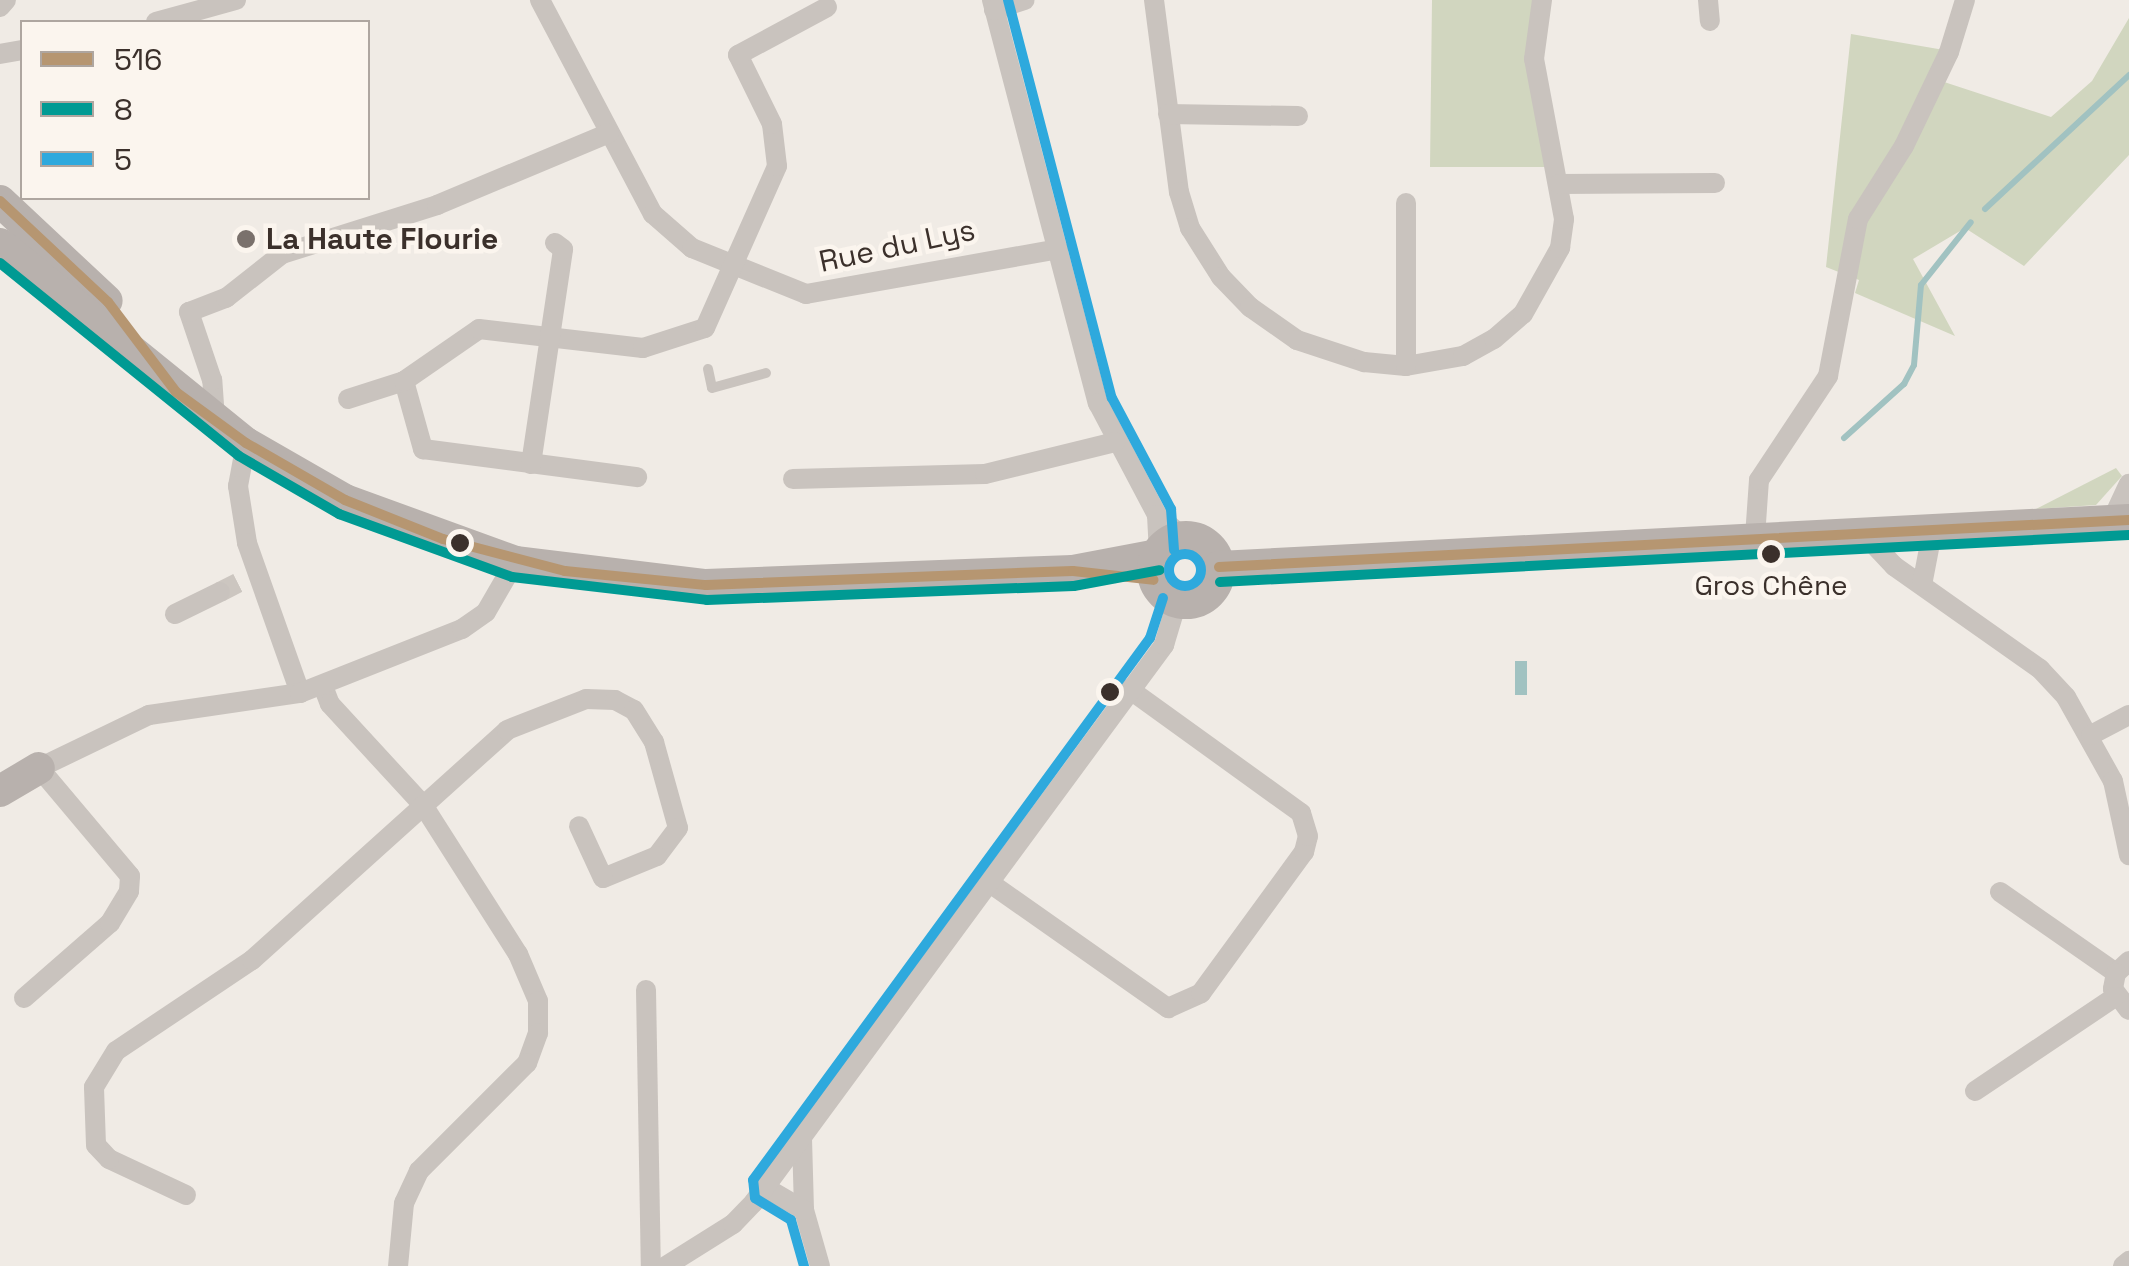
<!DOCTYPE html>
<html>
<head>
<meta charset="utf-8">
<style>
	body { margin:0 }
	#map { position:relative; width:2129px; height:1266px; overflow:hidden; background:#f0ebe5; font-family:"Space Grotesk",sans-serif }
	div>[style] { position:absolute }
	.green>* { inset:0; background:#d1d6bf }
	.water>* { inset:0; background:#a1c2c1; transform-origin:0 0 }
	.stream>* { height:6px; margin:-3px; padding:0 3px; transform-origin:3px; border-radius:3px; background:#a1c2c1 }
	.minor-tunnel>* { height:20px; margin-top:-10px; transform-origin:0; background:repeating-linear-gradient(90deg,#ccc6c0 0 20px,transparent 0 30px) }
	.service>* { height:10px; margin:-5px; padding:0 5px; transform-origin:5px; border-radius:5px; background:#c9c3be }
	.minor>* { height:20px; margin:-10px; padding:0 10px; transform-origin:10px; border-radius:10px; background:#c9c3be }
	.primary>* { height:32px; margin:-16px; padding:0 16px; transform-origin:16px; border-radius:16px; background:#b8b1ad }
	.primary>.ring { margin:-16px; padding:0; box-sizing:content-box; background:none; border:32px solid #b8b1ad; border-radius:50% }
	.bus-1>* { height:10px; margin:-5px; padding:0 5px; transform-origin:5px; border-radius:5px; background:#b69671 }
	.bus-2>* { height:10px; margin:-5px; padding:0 5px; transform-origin:5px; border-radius:5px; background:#009a93 }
	.bus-3>* { height:10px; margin:-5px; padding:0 5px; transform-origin:5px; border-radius:5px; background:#2ea9dd }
	.bus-3>.ring { margin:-5px; padding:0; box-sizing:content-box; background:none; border:10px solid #2ea9dd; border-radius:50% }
	.dots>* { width:28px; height:28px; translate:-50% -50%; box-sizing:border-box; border:5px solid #fbf5ee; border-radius:50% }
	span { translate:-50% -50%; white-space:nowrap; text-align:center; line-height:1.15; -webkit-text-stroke:9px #fbf5ee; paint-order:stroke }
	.bus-label { font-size:28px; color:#3b302b }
	.poi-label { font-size:30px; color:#3b302b; font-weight:700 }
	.left { translate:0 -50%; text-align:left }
	.street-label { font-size:30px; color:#3b302b }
	.legend { position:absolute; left:20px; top:20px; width:350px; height:180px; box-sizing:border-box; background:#fbf5ee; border:2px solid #aea6a0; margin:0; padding:12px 18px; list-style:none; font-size:30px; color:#3b302b }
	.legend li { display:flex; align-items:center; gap:20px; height:50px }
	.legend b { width:50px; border:2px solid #aea6a0 }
</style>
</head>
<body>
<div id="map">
	<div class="green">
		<i style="clip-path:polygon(1432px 0,1542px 0,1536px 28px,1555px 167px,1430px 167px)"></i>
		<i style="clip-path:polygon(2129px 18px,2129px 155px,2024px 266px,1965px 228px,1913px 259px,1955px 336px,1855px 293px,1859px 280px,1826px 267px,1851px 34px,1944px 50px,1932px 78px,2051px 117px,2092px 81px)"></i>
		<i style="clip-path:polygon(2116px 468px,2122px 476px,2096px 505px,2036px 509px)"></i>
	</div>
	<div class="water">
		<i style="left:1515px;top:661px;width:12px;height:34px"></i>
	</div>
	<div class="stream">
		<i style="left:1985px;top:209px;width:197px;rotate:-42.9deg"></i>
		<i style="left:1844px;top:438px;width:81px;rotate:-42deg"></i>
		<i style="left:1904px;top:384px;width:21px;rotate:-62deg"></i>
		<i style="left:1914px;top:365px;width:80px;rotate:-85deg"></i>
		<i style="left:1921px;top:285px;width:80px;rotate:-51.6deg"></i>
	</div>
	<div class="minor-tunnel">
		<i style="left:220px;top:592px;width:20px;rotate:-27deg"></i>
	</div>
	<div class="service">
		<i style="left:708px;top:369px;width:19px;rotate:78deg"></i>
		<i style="left:712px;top:388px;width:56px;rotate:-15.5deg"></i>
	</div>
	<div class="minor">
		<i style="left:540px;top:0;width:242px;rotate:62.2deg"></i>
		<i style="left:653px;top:214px;width:52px;rotate:41.1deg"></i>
		<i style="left:692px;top:248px;width:123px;rotate:22deg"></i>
		<i style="left:806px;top:294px;width:256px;rotate:-10.1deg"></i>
		<i style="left:992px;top:0;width:417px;rotate:75.3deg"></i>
		<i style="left:1098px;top:403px;width:127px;rotate:62.2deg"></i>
		<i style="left:1157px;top:515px;width:34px;rotate:40deg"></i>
		<i style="left:1154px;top:0;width:194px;rotate:82.6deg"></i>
		<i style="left:1179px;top:192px;width:38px;rotate:73deg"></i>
		<i style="left:1190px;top:228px;width:58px;rotate:57.7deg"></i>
		<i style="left:1221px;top:277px;width:42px;rotate:46deg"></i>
		<i style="left:1250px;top:307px;width:57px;rotate:35.1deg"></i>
		<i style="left:1297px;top:340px;width:71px;rotate:18.2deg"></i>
		<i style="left:1364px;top:362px;width:42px;rotate:5.4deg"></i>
		<i style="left:1406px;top:366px;width:58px;rotate:-10deg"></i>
		<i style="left:1463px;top:356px;width:35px;rotate:-29deg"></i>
		<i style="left:1494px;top:339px;width:38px;rotate:-41deg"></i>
		<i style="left:1523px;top:314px;width:76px;rotate:-60.7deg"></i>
		<i style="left:1560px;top:248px;width:29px;rotate:-82deg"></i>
		<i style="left:1564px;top:219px;width:163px;rotate:-100.6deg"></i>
		<i style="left:1534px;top:59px;width:60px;rotate:-82.3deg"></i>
		<i style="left:1708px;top:0;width:21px;rotate:85deg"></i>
		<i style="left:0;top:7px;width:9px;rotate:-49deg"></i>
		<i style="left:994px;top:10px;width:32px;rotate:-18deg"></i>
		<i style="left:156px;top:22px;width:83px;rotate:-15.4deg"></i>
		<i style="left:0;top:54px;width:22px;rotate:-10deg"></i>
		<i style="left:1168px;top:114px;width:130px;rotate:0.9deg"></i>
		<i style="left:1559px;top:184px;width:156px;rotate:-0.4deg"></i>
		<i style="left:1406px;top:366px;width:163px;rotate:-90deg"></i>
		<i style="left:404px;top:381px;width:71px;rotate:74.4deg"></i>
		<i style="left:423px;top:449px;width:216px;rotate:7.5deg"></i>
		<i style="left:348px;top:399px;width:59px;rotate:-17.8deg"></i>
		<i style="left:404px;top:381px;width:91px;rotate:-34.7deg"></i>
		<i style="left:479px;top:329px;width:165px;rotate:6.6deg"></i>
		<i style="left:643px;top:348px;width:65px;rotate:-17.9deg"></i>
		<i style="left:705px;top:328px;width:177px;rotate:-66deg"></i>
		<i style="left:777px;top:166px;width:42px;rotate:-96.8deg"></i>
		<i style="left:772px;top:124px;width:77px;rotate:-116.2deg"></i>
		<i style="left:738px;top:55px;width:101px;rotate:-28.3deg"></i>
		<i style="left:215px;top:419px;width:39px;rotate:-94deg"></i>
		<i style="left:212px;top:380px;width:72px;rotate:-108.7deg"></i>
		<i style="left:189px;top:312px;width:40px;rotate:-21deg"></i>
		<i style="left:226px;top:298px;width:71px;rotate:-38.2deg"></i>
		<i style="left:282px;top:254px;width:163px;rotate:-17.5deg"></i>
		<i style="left:437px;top:205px;width:186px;rotate:-22.7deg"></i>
		<i style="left:246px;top:443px;width:44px;rotate:100.5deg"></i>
		<i style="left:238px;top:486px;width:58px;rotate:81deg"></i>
		<i style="left:247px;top:543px;width:159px;rotate:70.5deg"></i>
		<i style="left:531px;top:464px;width:217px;rotate:-81.5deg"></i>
		<i style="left:563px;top:249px;width:10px;rotate:-143deg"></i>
		<i style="left:793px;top:479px;width:192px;rotate:-1.5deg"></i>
		<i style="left:985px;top:474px;width:134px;rotate:-13.8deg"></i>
		<i style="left:1157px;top:515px;width:36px;rotate:87deg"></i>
		<i style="left:2112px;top:520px;width:40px;rotate:-65deg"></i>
		<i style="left:1862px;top:532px;width:47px;rotate:46.7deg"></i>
		<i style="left:1894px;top:566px;width:179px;rotate:35.2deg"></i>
		<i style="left:2040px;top:669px;width:38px;rotate:47deg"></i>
		<i style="left:2066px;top:697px;width:96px;rotate:60.8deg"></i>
		<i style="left:2113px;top:781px;width:76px;rotate:77.8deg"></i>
		<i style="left:1755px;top:537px;width:57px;rotate:-86deg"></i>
		<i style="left:1759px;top:480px;width:125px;rotate:-56.4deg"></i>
		<i style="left:1828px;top:376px;width:160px;rotate:-79.2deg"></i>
		<i style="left:1858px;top:219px;width:86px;rotate:-57.8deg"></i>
		<i style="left:1904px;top:146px;width:104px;rotate:-64.4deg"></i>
		<i style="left:1949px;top:52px;width:54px;rotate:-72.9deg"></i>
		<i style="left:1922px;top:585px;width:58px;rotate:-79.1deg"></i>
		<i style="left:175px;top:614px;width:50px;rotate:-26.1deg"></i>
		<i style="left:323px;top:686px;width:19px;rotate:69deg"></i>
		<i style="left:330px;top:704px;width:137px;rotate:47.4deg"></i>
		<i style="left:423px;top:805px;width:177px;rotate:57.5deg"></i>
		<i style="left:518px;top:954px;width:51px;rotate:66.9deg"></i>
		<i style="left:538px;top:1001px;width:32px;rotate:90deg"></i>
		<i style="left:538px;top:1033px;width:32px;rotate:110deg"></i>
		<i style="left:527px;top:1063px;width:153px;rotate:135deg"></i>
		<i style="left:419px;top:1171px;width:35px;rotate:115deg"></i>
		<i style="left:404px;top:1203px;width:63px;rotate:95.4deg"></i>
		<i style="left:2091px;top:735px;width:43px;rotate:-27.8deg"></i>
		<i style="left:990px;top:883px;width:218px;rotate:35.1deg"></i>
		<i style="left:1168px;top:1008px;width:36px;rotate:-24deg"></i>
		<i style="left:1201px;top:993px;width:175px;rotate:-53.9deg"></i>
		<i style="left:1304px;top:852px;width:16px;rotate:-76deg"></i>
		<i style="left:1308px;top:836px;width:24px;rotate:-107deg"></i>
		<i style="left:1301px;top:813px;width:212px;rotate:-144.2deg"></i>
		<i style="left:2000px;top:892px;width:141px;rotate:34.9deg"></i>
		<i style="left:2129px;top:961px;width:18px;rotate:137deg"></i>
		<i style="left:2116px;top:973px;width:16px;rotate:101deg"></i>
		<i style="left:2113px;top:989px;width:26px;rotate:53deg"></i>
		<i style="left:646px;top:990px;width:276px;rotate:89deg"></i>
		<i style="left:24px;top:998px;width:114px;rotate:-41.1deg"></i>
		<i style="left:110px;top:923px;width:37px;rotate:-59deg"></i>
		<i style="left:129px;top:891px;width:15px;rotate:-86deg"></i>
		<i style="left:130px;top:876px;width:141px;rotate:-130.1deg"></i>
		<i style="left:39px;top:768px;width:122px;rotate:-25.7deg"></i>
		<i style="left:149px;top:715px;width:153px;rotate:-8.3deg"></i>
		<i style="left:300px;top:693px;width:174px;rotate:-21.6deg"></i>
		<i style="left:462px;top:629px;width:29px;rotate:-35deg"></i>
		<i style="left:486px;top:612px;width:58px;rotate:-59.9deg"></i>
		<i style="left:1975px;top:1091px;width:169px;rotate:-33.9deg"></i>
		<i style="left:802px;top:1138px;width:72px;rotate:88.4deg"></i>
		<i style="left:804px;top:1210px;width:58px;rotate:74.1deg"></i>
		<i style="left:766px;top:1188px;width:44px;rotate:30.1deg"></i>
		<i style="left:186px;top:1195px;width:85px;rotate:-154.9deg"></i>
		<i style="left:109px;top:1159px;width:19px;rotate:-133deg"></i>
		<i style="left:96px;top:1145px;width:58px;rotate:-92deg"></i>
		<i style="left:94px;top:1087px;width:42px;rotate:-58.6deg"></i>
		<i style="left:116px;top:1051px;width:164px;rotate:-33.8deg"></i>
		<i style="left:252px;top:960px;width:343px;rotate:-42deg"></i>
		<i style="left:507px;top:730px;width:85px;rotate:-21.4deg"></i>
		<i style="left:586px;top:699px;width:29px;rotate:2deg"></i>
		<i style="left:615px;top:700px;width:21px;rotate:28deg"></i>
		<i style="left:634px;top:710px;width:38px;rotate:58deg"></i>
		<i style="left:654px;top:742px;width:89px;rotate:74.4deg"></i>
		<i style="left:678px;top:828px;width:35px;rotate:127deg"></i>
		<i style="left:657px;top:856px;width:58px;rotate:157.8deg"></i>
		<i style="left:603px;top:878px;width:57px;rotate:-114.8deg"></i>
		<i style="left:666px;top:1266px;width:79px;rotate:-32.1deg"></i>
		<i style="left:733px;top:1224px;width:30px;rotate:-46deg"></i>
		<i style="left:754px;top:1202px;width:692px;rotate:-53.64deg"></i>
		<i style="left:1164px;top:645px;width:45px;rotate:-73.2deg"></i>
		<i style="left:2123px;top:1266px;width:8px;rotate:-40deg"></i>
	</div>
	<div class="primary">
		<i style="left:0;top:201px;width:146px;rotate:43.1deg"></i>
		<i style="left:0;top:244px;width:316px;rotate:39deg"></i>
		<i style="left:246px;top:443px;width:114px;rotate:29.9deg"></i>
		<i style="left:345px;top:500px;width:181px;rotate:20deg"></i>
		<i style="left:515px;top:562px;width:192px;rotate:6.9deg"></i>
		<i style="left:706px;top:585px;width:367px;rotate:-2.2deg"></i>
		<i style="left:1073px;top:571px;width:86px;rotate:-10.8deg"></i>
		<i class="ring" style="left:1153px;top:537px;width:34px;height:34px"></i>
		<i style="left:1219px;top:567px;width:911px;rotate:-2.96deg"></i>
		<i style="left:0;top:791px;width:45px;rotate:-30.5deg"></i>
	</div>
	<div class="bus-1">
		<i style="left:0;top:201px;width:148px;rotate:43.1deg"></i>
		<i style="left:108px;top:302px;width:113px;rotate:52.9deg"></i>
		<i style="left:176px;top:392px;width:87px;rotate:36.1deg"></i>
		<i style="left:246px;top:443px;width:114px;rotate:29.9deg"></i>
		<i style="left:345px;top:500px;width:105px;rotate:21.7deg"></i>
		<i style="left:443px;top:539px;width:126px;rotate:14.7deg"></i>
		<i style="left:565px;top:571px;width:142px;rotate:5.7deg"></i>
		<i style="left:706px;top:585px;width:367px;rotate:-2.2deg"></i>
		<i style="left:1073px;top:571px;width:81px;rotate:6.3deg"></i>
		<i style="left:1219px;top:567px;width:911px;rotate:-2.96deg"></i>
	</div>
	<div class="bus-2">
		<i style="left:0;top:263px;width:307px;rotate:38.9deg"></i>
		<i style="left:239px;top:456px;width:116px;rotate:30.1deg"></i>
		<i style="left:339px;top:514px;width:184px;rotate:20deg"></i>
		<i style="left:512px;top:577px;width:196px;rotate:6.7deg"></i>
		<i style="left:707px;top:600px;width:367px;rotate:-2.2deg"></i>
		<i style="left:1074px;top:586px;width:87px;rotate:-10.5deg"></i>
		<i style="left:1220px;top:582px;width:910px;rotate:-2.96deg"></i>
	</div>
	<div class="bus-3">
		<i style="left:1008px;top:0;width:411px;rotate:75.4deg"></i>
		<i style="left:1112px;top:398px;width:126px;rotate:62deg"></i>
		<i style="left:1171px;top:509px;width:41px;rotate:85.8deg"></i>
		<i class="ring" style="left:1169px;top:554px;width:22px;height:22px"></i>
		<i style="left:804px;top:1266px;width:48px;rotate:-105.8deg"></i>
		<i style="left:791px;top:1220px;width:42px;rotate:-148.6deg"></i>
		<i style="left:755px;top:1198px;width:18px;rotate:-96deg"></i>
		<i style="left:753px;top:1180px;width:672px;rotate:-53.78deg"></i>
		<i style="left:1150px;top:638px;width:42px;rotate:-72deg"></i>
	</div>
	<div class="dots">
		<i style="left:246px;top:239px;background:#7a716c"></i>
		<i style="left:460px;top:543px;background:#3b302b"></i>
		<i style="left:1771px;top:554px;background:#3b302b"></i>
		<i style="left:1110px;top:692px;background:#3b302b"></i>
	</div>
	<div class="bus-label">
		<span style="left:1771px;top:585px">Gros Chêne</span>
	</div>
	<div class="poi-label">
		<span class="left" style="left:266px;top:239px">La Haute Flourie</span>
	</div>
	<div class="street-label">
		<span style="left:897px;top:246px;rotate:-12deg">Rue du Lys</span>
	</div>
	<ul class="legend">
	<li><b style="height:12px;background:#b69671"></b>516</li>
	<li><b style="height:12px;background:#009a93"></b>8</li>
	<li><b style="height:12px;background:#2ea9dd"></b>5</li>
	</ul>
</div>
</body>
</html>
